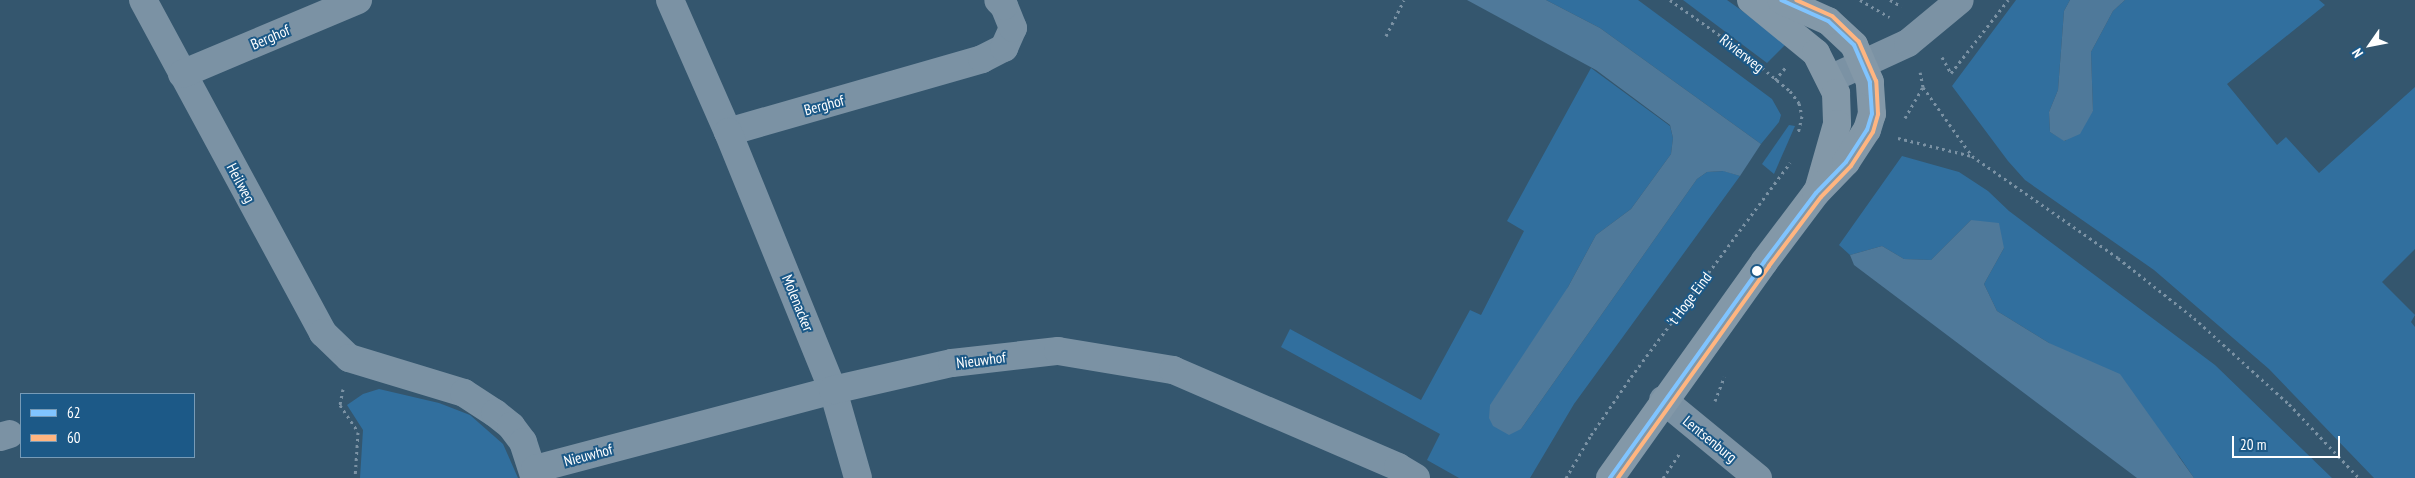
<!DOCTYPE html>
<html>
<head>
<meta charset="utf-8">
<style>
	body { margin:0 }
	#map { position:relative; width:2415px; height:478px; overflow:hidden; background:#34566e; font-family:"PT Sans Narrow",sans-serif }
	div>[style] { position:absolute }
	.green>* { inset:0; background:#316f9e }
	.water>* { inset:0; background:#4f799a }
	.path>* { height:3px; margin-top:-1.5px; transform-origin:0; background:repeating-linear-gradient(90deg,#7b92a4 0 2.5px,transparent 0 6.5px) }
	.street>* { height:28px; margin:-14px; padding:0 14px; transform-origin:14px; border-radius:14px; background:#7b92a4 }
	.secondary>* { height:28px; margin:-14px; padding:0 14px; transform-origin:14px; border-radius:14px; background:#8398a8 }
	.bus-1>* { height:4px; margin:-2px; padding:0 2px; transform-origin:2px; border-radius:2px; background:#80c4ff }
	.bus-2>* { height:4px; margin:-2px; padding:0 2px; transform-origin:2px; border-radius:2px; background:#ffb580 }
	.dots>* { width:14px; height:14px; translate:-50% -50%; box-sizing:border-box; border:2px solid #1c5987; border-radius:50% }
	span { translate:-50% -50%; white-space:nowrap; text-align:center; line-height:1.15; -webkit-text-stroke:4px #1c5987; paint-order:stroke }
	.street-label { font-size:15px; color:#fff }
	.legend { position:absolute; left:20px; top:393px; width:175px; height:65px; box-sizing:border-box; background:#1c5987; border:1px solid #779bb7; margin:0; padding:6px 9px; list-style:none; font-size:15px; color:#fff }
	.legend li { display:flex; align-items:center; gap:10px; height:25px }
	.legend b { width:25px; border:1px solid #779bb7 }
	.north { position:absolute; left:2345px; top:20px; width:50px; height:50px; -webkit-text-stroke:4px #1c5987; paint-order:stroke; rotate:237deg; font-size:14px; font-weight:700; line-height:20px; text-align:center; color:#fff }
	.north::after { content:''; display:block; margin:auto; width:18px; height:22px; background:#fff; clip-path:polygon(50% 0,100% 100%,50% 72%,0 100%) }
	.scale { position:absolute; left:2232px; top:436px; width:108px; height:22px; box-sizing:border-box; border:2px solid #fff; border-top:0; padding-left:6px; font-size:15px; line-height:18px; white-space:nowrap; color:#fff; -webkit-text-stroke:4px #1c5987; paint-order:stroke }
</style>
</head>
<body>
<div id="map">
	<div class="green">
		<i style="clip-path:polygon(1546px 0,1638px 0,1772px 99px,1781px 115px,1779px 122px,1761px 144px,1600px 28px)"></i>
		<i style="clip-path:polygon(1683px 0,1727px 0,1787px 43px,1767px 63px)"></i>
		<i style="clip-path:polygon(2016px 0,2070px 0,2064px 11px,2058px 90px,2049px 112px,2050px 132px,2065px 141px,2093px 111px,2091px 52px,2113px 11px,2125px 0,2319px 0,2325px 5px,2227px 84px,2277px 145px,2286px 137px,2319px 173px,2415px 87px,2415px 249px,2382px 282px,2415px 315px,2411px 322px,2415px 327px,2415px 478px,2374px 478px,2269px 369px,2154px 270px,2025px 180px,2008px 161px,1952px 86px)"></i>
		<i style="clip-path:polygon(1591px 68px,1670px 126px,1673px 138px,1671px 154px,1631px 209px,1596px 235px,1568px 287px,1521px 429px,1697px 179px,1707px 172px,1724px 171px,1740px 176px,1574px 404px,1530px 478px,1459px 478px,1427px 460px,1440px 434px,1281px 347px,1290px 329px,1421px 400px,1470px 310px,1481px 315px,1524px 231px,1507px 221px)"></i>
		<i style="clip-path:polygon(1789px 125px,1795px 126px,1774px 174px,1762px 164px)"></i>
		<i style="clip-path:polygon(1902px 156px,1959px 172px,1988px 191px,2009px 211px,2215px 365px,2332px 478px,2194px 478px,2179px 456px,2049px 343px,1997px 311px,1984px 284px,2004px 248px,1971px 220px,1931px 260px,1904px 259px,1882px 246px,1850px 255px,1839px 245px)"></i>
		<i style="clip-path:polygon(379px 389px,439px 403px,470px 415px,503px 444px,518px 478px,360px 478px,363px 430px,347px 405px,363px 394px)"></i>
	</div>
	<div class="water">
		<i style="clip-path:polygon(1467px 0,1546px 0,1600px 28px,1761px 144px,1740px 176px,1723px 171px,1707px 172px,1697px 179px,1521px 429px,1509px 435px,1493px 426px,1489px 418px,1490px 405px,1568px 287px,1596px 235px,1631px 209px,1671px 154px,1673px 138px,1670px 125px,1596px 70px)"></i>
		<i style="clip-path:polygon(2070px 0,2125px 0,2113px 11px,2091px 52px,2093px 111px,2080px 134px,2064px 141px,2050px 132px,2049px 112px,2058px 90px,2064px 11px)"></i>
		<i style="clip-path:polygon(1971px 220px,1999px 223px,2004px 248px,1984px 284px,1997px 311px,2049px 343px,2120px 374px,2194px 478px,2137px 478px,1854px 265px,1850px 255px,1882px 246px,1904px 259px,1931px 260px)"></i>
	</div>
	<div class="path">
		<i style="left:1670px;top:0;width:88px;rotate:35.3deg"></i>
		<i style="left:1742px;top:51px;width:62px;rotate:39.8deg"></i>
		<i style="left:1790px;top:91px;width:15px;rotate:53deg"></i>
		<i style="left:1799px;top:103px;width:13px;rotate:77deg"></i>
		<i style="left:1802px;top:116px;width:17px;rotate:103deg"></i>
		<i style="left:1860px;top:0;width:34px;rotate:30deg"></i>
		<i style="left:1890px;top:0;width:13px;rotate:29deg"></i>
		<i style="left:1386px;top:36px;width:40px;rotate:-63.4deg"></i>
		<i style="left:1942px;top:57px;width:18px;rotate:61deg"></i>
		<i style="left:1951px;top:73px;width:93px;rotate:-52deg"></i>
		<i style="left:1775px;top:80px;width:16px;rotate:-50deg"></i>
		<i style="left:1923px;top:87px;width:85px;rotate:54.6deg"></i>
		<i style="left:1972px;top:156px;width:178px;rotate:34.9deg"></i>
		<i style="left:2118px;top:258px;width:97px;rotate:38.3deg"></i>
		<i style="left:2194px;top:318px;width:128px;rotate:42.2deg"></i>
		<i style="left:2289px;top:404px;width:102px;rotate:46.6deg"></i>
		<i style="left:1905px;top:118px;width:36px;rotate:-60deg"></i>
		<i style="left:1923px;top:87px;width:15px;rotate:-101deg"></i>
		<i style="left:1898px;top:138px;width:76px;rotate:13.7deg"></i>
		<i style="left:343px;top:389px;width:16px;rotate:101deg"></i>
		<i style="left:340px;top:405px;width:32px;rotate:56deg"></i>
		<i style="left:358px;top:432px;width:46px;rotate:93.7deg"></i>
		<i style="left:1715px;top:401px;width:26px;rotate:-69deg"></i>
		<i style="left:1566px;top:478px;width:50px;rotate:-59.8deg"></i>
		<i style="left:1591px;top:435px;width:70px;rotate:-55.4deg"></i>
		<i style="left:1631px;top:377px;width:267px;rotate:-53.4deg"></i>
		<i style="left:1663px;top:478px;width:29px;rotate:-56deg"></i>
	</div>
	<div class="street">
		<i style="left:143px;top:0;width:379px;rotate:61.6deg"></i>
		<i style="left:323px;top:333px;width:36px;rotate:44deg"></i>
		<i style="left:349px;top:358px;width:120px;rotate:16.9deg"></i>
		<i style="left:464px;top:393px;width:37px;rotate:33deg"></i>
		<i style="left:495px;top:413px;width:21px;rotate:39deg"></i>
		<i style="left:511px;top:426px;width:20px;rotate:53deg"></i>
		<i style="left:523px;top:442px;width:38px;rotate:72deg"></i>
		<i style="left:670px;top:0;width:144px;rotate:66.3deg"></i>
		<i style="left:728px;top:132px;width:264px;rotate:-16deg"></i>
		<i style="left:982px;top:59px;width:25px;rotate:-27deg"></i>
		<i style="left:1004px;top:48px;width:22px;rotate:-66deg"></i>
		<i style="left:1013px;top:28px;width:24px;rotate:-112deg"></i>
		<i style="left:1004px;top:6px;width:8px;rotate:-135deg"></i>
		<i style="left:182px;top:74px;width:191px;rotate:-22.8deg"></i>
		<i style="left:1830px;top:79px;width:86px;rotate:-24.8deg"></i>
		<i style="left:1908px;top:43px;width:67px;rotate:-39.6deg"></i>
		<i style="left:728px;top:132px;width:279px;rotate:67.9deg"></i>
		<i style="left:833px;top:390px;width:91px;rotate:74.1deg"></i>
		<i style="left:1663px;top:400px;width:123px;rotate:39.4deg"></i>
		<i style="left:0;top:437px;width:10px;rotate:-17deg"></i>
		<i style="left:535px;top:469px;width:308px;rotate:-14.8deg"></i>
		<i style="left:833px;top:390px;width:122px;rotate:-12.8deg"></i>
		<i style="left:952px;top:363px;width:107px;rotate:-6.5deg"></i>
		<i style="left:1058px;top:351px;width:117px;rotate:9.4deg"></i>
		<i style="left:1173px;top:370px;width:245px;rotate:23.3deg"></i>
		<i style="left:1398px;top:467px;width:21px;rotate:31deg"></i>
	</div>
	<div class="secondary">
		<i style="left:1751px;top:0;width:84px;rotate:39.2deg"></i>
		<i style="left:1816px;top:53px;width:45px;rotate:63.4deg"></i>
		<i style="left:1836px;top:93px;width:31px;rotate:88deg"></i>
		<i style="left:1837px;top:124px;width:66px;rotate:105.9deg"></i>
		<i style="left:1610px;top:478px;width:265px;rotate:-54.5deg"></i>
		<i style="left:1764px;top:262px;width:86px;rotate:-53deg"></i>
		<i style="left:1816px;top:193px;width:43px;rotate:-45.9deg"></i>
		<i style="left:1846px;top:162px;width:38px;rotate:-57deg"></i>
		<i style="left:1867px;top:130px;width:17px;rotate:-73deg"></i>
		<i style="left:1872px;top:114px;width:32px;rotate:-94deg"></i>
		<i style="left:1870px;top:82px;width:40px;rotate:-113.4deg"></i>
		<i style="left:1854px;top:45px;width:35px;rotate:-137deg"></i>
		<i style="left:1828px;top:21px;width:51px;rotate:-155.9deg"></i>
	</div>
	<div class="bus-1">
		<i style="left:1610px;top:478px;width:265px;rotate:-54.5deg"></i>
		<i style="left:1764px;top:262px;width:86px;rotate:-53deg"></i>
		<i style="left:1816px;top:193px;width:43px;rotate:-45.9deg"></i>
		<i style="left:1846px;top:162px;width:38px;rotate:-57deg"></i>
		<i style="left:1867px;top:130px;width:17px;rotate:-73deg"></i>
		<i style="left:1872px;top:114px;width:32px;rotate:-94deg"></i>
		<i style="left:1870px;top:82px;width:40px;rotate:-113.4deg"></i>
		<i style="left:1854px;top:45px;width:35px;rotate:-137deg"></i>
		<i style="left:1828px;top:21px;width:51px;rotate:-155.9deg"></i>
	</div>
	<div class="bus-2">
		<i style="left:1618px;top:478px;width:260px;rotate:-54.5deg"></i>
		<i style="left:1769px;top:266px;width:86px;rotate:-53deg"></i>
		<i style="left:1821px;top:197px;width:43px;rotate:-45.9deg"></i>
		<i style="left:1851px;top:166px;width:40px;rotate:-57.1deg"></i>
		<i style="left:1873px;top:132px;width:19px;rotate:-74deg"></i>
		<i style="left:1878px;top:114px;width:33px;rotate:-93deg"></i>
		<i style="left:1876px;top:81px;width:43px;rotate:-113.6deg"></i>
		<i style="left:1859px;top:42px;width:37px;rotate:-136deg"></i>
		<i style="left:1832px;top:16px;width:39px;rotate:-156deg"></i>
	</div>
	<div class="dots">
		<i style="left:1757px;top:271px;background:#fff"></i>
	</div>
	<div class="street-label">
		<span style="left:270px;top:37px;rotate:-23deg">Berghof</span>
		<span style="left:1742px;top:53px;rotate:38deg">Rivierweg</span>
		<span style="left:824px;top:105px;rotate:-15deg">Berghof</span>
		<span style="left:241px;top:183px;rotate:62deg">Heilweg</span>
		<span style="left:1689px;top:299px;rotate:-53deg">'t Hoge Eind</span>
		<span style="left:798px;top:303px;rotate:68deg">Molenacker</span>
		<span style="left:981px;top:360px;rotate:-7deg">Nieuwhof</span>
		<span style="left:1710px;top:439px;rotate:39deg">Lentsenburg</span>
		<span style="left:588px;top:455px;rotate:-15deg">Nieuwhof</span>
	</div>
	<ul class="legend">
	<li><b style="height:6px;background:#80c4ff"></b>62</li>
	<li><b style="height:6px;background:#ffb580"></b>60</li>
	</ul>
	<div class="north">N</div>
	<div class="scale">20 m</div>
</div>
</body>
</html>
